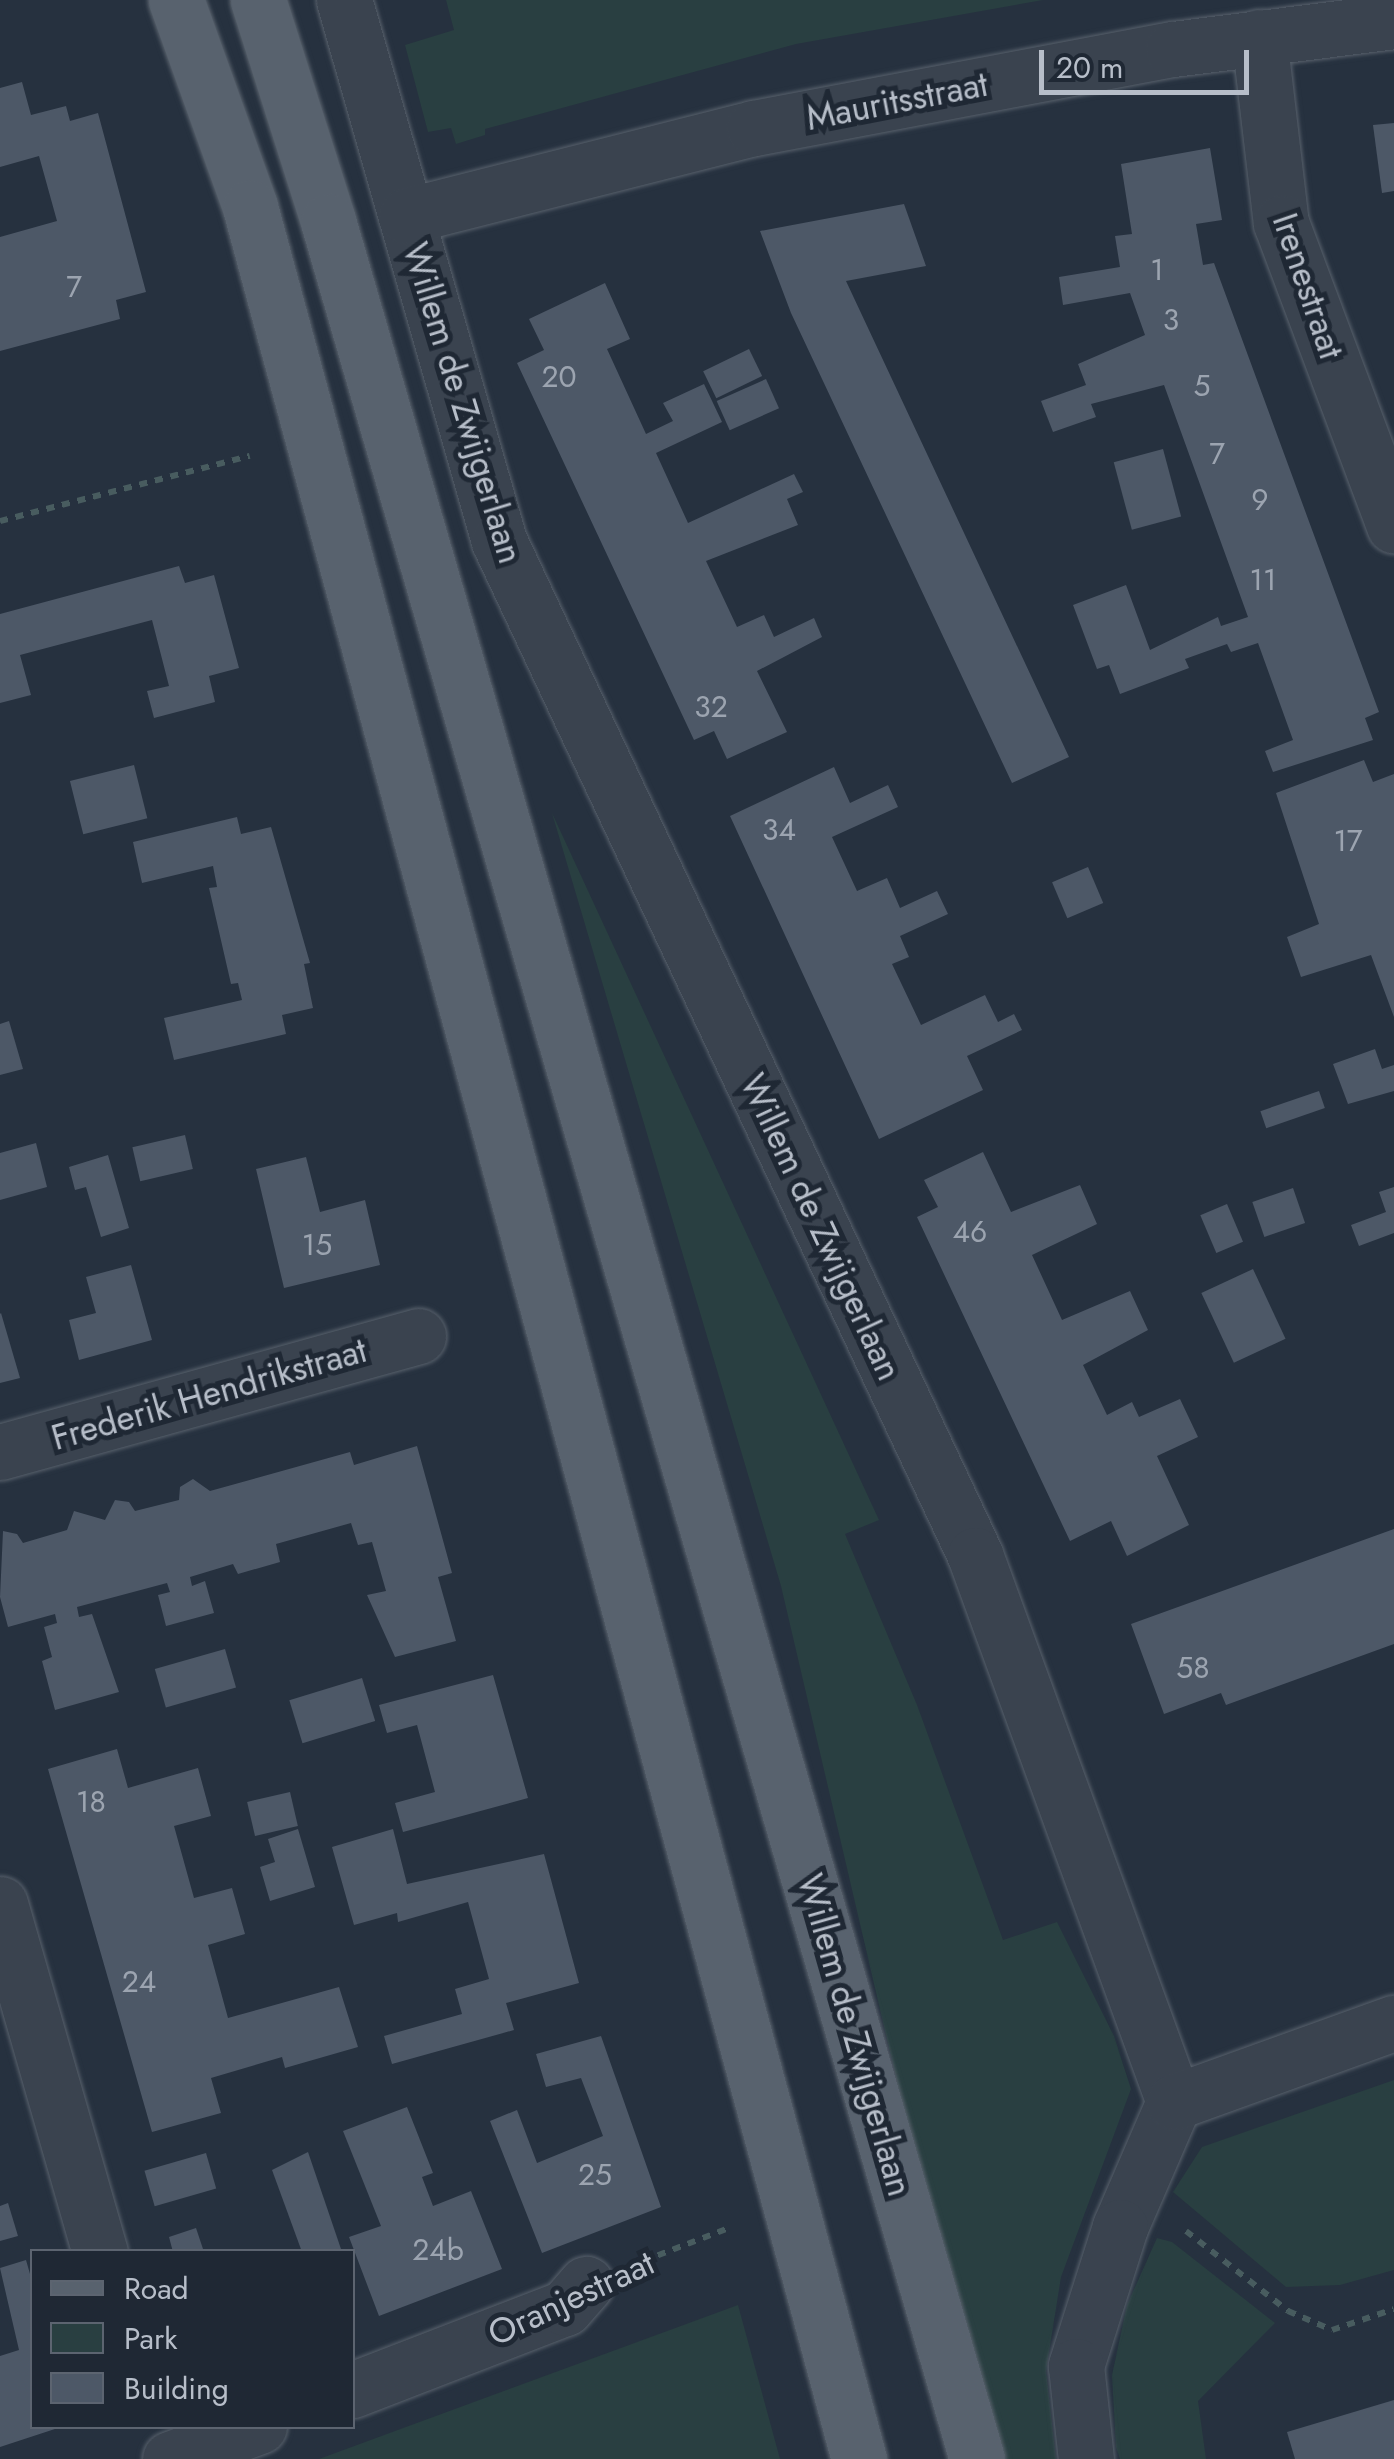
<!DOCTYPE html>
<html>
<head>
<meta charset="utf-8">
<style>
	body { margin:0 }
	#map { position:relative; width:1394px; height:2459px; overflow:hidden; background:#26313f; font-family:Jost,sans-serif }
	div>[style] { position:absolute }
	.green>* { inset:0; background:#293f41 }
	.building>* { inset:0; background:#4d5867; transform-origin:0 0 }
	.path>* { height:6px; margin-top:-3px; transform-origin:0; background:repeating-linear-gradient(90deg,#485c5f 0 8px,transparent 0 16px) }
	.roads { filter:drop-shadow(0 0 2px #58616c) drop-shadow(0 0 2px #58616c) }
	.minor>* { height:55px; margin:-27.5px; padding:0 27.5px; transform-origin:27.5px; border-radius:27.5px; background:#3a434f }
	.major>* { height:55px; margin:-27.5px; padding:0 27.5px; transform-origin:27.5px; border-radius:27.5px; background:#58626e }
	span { translate:-50% -50%; white-space:nowrap; text-align:center; line-height:1.15; -webkit-text-stroke:10px #1f2834; paint-order:stroke }
	.number-label { font-size:30px; color:#9ca4b0 }
	.number-label span { -webkit-text-stroke-width:0 }
	.street-label { font-size:35px; color:#b7bec9 }
	.legend { position:absolute; left:30px; top:2249px; width:325px; height:180px; box-sizing:border-box; background:#1f2834; border:2px solid #5c6470; margin:0; padding:12px 18px; list-style:none; font-size:30px; color:#b7bec9 }
	.legend li { display:flex; align-items:center; gap:20px; height:50px }
	.legend b { width:50px; border:2px solid #5c6470 }
	.scale { position:absolute; left:1039px; top:50px; width:210px; height:45px; box-sizing:border-box; border:5px solid #b7bec9; border-top:0; padding-left:12px; font-size:30px; line-height:35px; white-space:nowrap; color:#b7bec9; -webkit-text-stroke:8px #1f2834; paint-order:stroke }
</style>
</head>
<body>
<div id="map">
	<div class="green">
		<i style="clip-path:polygon(446px 0,1043px 0,796px 44px,485px 129px,485px 135px,456px 144px,451px 128px,428px 132px,405px 45px,454px 30px)"></i>
		<i style="clip-path:polygon(552px 813px,879px 1520px,845px 1534px,917px 1705px,1003px 1940px,1057px 1922px,1114px 2036px,1131px 2089px,1061px 2277px,1046px 2371px,1056px 2459px,996px 2459px,933px 2236px,781px 1586px)"></i>
		<i style="clip-path:polygon(1394px 2080px,1394px 2270px,1340px 2285px,1286px 2287px,1173px 2192px,1202px 2147px)"></i>
		<i style="clip-path:polygon(1157px 2238px,1172px 2242px,1275px 2323px,1198px 2401px,1206px 2459px,1120px 2459px,1116px 2447px,1112px 2375px,1127px 2305px)"></i>
		<i style="clip-path:polygon(738px 2305px,780px 2459px,319px 2459px)"></i>
	</div>
	<div class="building">
		<i style="clip-path:polygon(22px 82px,31px 115px,66px 106px,70px 121px,98px 113px,146px 292px,116px 300px,120px 319px,0 351px,0 237px,57px 221px,39px 156px,0 167px,0 88px)"></i>
		<i style="clip-path:polygon(1394px 123px,1394px 191px,1382px 193px,1373px 125px)"></i>
		<i style="clip-path:polygon(1210px 148px,1222px 220px,1196px 224px,1203px 265px,1214px 263px,1379px 712px,1365px 718px,1373px 740px,1273px 772px,1265px 751px,1293px 740px,1258px 643px,1231px 652px,1227px 644px,1185px 659px,1189px 668px,1120px 694px,1109px 665px,1097px 669px,1073px 605px,1126px 585px,1150px 650px,1218px 617px,1221px 626px,1248px 617px,1164px 385px,1091px 404px,1096px 417px,1053px 432px,1041px 401px,1086px 385px,1078px 364px,1145px 335px,1130px 293px,1063px 305px,1059px 277px,1120px 267px,1115px 236px,1132px 234px,1121px 164px)"></i>
		<i style="clip-path:polygon(904px 204px,926px 266px,846px 281px,1069px 757px,1012px 783px,791px 313px,760px 231px)"></i>
		<i style="clip-path:polygon(605px 283px,630px 339px,607px 349px,646px 434px,673px 421px,663px 403px,704px 384px,722px 422px,656px 453px,688px 523px,794px 474px,803px 492px,787px 499px,798px 525px,706px 561px,737px 627px,764px 615px,774px 637px,814px 618px,822px 637px,757px 671px,787px 732px,727px 759px,714px 731px,694px 740px,517px 363px,544px 350px,529px 319px)"></i>
		<i style="left:749px;top:349px;width:30px;height:51px;rotate:64deg"></i>
		<i style="left:766px;top:379px;width:32px;height:54px;rotate:66deg"></i>
		<i style="left:1163px;top:449px;width:70px;height:51px;rotate:75deg"></i>
		<i style="clip-path:polygon(179px 566px,185px 583px,214px 575px,239px 668px,209px 676px,215px 702px,154px 718px,147px 691px,169px 686px,152px 620px,20px 655px,31px 695px,0 703px,0 614px)"></i>
		<i style="clip-path:polygon(1364px 760px,1373px 782px,1394px 774px,1394px 1017px,1371px 955px,1301px 977px,1287px 937px,1319px 924px,1276px 793px)"></i>
		<i style="left:134px;top:765px;width:55px;height:66px;rotate:76deg"></i>
		<i style="clip-path:polygon(834px 767px,850px 803px,888px 785px,898px 807px,832px 837px,857px 891px,887px 878px,900px 908px,937px 891px,948px 914px,900px 936px,909px 957px,892px 964px,921px 1025px,985px 995px,998px 1022px,1014px 1014px,1022px 1030px,967px 1056px,983px 1090px,879px 1139px,730px 816px)"></i>
		<i style="clip-path:polygon(237px 817px,241px 834px,271px 827px,310px 963px,304px 964px,313px 1008px,282px 1015px,286px 1034px,174px 1060px,164px 1018px,242px 1000px,238px 983px,231px 984px,209px 888px,217px 887px,213px 866px,142px 883px,133px 842px)"></i>
		<i style="left:1088px;top:867px;width:39px;height:39px;rotate:67deg"></i>
		<i style="clip-path:polygon(9px 1021px,23px 1069px,0 1075px,0 1024px)"></i>
		<i style="clip-path:polygon(1375px 1049px,1382px 1069px,1394px 1065px,1394px 1091px,1348px 1104px,1333px 1064px)"></i>
		<i style="left:1319px;top:1091px;width:18px;height:62px;rotate:71deg"></i>
		<i style="left:185px;top:1135px;width:35px;height:54px;rotate:77deg"></i>
		<i style="clip-path:polygon(36px 1143px,47px 1187px,0 1200px,0 1153px)"></i>
		<i style="clip-path:polygon(983px 1152px,1011px 1212px,1080px 1185px,1097px 1224px,1032px 1255px,1062px 1320px,1130px 1291px,1148px 1330px,1083px 1365px,1107px 1415px,1132px 1402px,1139px 1417px,1180px 1399px,1198px 1437px,1157px 1456px,1189px 1525px,1127px 1556px,1111px 1521px,1070px 1541px,917px 1217px,938px 1207px,924px 1180px)"></i>
		<i style="clip-path:polygon(108px 1155px,129px 1228px,101px 1237px,86px 1187px,75px 1190px,69px 1167px)"></i>
		<i style="clip-path:polygon(306px 1157px,320px 1212px,365px 1200px,380px 1265px,284px 1288px,256px 1169px)"></i>
		<i style="clip-path:polygon(1394px 1187px,1394px 1233px,1359px 1246px,1351px 1225px,1386px 1212px,1379px 1192px)"></i>
		<i style="left:1293px;top:1188px;width:37px;height:43px;rotate:71deg"></i>
		<i style="left:1227px;top:1204px;width:41px;height:29px;rotate:67deg"></i>
		<i style="clip-path:polygon(131px 1265px,152px 1340px,79px 1360px,69px 1320px,96px 1313px,86px 1277px)"></i>
		<i style="left:1253px;top:1269px;width:77px;height:57px;rotate:65deg"></i>
		<i style="clip-path:polygon(1px 1313px,20px 1378px,0 1383px,0 1314px)"></i>
		<i style="clip-path:polygon(417px 1446px,452px 1573px,438px 1577px,456px 1641px,395px 1657px,367px 1595px,386px 1591px,372px 1542px,358px 1545px,351px 1523px,276px 1544px,280px 1562px,238px 1574px,233px 1564px,190px 1577px,192px 1586px,205px 1581px,214px 1613px,166px 1626px,158px 1595px,170px 1592px,167px 1583px,77px 1607px,79px 1617px,92px 1614px,119px 1692px,55px 1710px,42px 1661px,52px 1657px,44px 1627px,57px 1623px,55px 1614px,8px 1627px,0 1597px,3px 1531px,17px 1534px,23px 1543px,67px 1530px,74px 1511px,105px 1520px,115px 1500px,129px 1502px,135px 1511px,179px 1500px,180px 1487px,193px 1479px,210px 1491px,350px 1452px,354px 1465px)"></i>
		<i style="clip-path:polygon(1394px 1529px,1394px 1644px,1226px 1705px,1221px 1693px,1164px 1714px,1131px 1624px)"></i>
		<i style="left:225px;top:1649px;width:40px;height:73px;rotate:74deg"></i>
		<i style="clip-path:polygon(493px 1675px,528px 1798px,403px 1832px,395px 1803px,435px 1792px,417px 1725px,387px 1733px,379px 1705px)"></i>
		<i style="left:362px;top:1678px;width:45px;height:76px;rotate:73deg"></i>
		<i style="clip-path:polygon(117px 1749px,128px 1788px,198px 1768px,211px 1816px,174px 1826px,194px 1898px,232px 1888px,245px 1934px,208px 1945px,228px 2018px,339px 1987px,358px 2047px,285px 2068px,282px 2057px,211px 2078px,221px 2113px,152px 2132px,48px 1769px)"></i>
		<i style="left:290px;top:1792px;width:35px;height:44px;rotate:77deg"></i>
		<i style="clip-path:polygon(298px 1829px,315px 1887px,270px 1901px,260px 1867px,275px 1862px,268px 1839px)"></i>
		<i style="clip-path:polygon(393px 1829px,407px 1884px,544px 1854px,579px 1983px,506px 2003px,514px 2030px,392px 2064px,384px 2036px,462px 2014px,455px 1989px,489px 1979px,468px 1902px,398px 1922px,397px 1913px,354px 1925px,332px 1847px)"></i>
		<i style="clip-path:polygon(601px 2036px,661px 2207px,542px 2253px,490px 2121px,517px 2110px,537px 2163px,603px 2136px,581px 2078px,546px 2087px,536px 2054px)"></i>
		<i style="clip-path:polygon(407px 2107px,433px 2173px,422px 2177px,433px 2206px,471px 2191px,502px 2269px,379px 2316px,349px 2237px,381px 2226px,343px 2131px)"></i>
		<i style="clip-path:polygon(308px 2152px,342px 2252px,302px 2252px,272px 2170px)"></i>
		<i style="left:206px;top:2153px;width:37px;height:64px;rotate:74deg"></i>
		<i style="clip-path:polygon(8px 2203px,18px 2236px,0 2241px,0 2206px)"></i>
		<i style="clip-path:polygon(196px 2228px,204px 2252px,173px 2252px,169px 2237px)"></i>
		<i style="clip-path:polygon(26px 2260px,32px 2281px,32px 2426px,61px 2427px,0 2447px,0 2356px,19px 2350px,0 2268px)"></i>
		<i style="clip-path:polygon(1394px 2400px,1394px 2459px,1295px 2459px,1287px 2432px)"></i>
	</div>
	<div class="path">
		<i style="left:0;top:521px;width:258px;rotate:-14.6deg"></i>
		<i style="left:1186px;top:2231px;width:130px;rotate:38.1deg"></i>
		<i style="left:1288px;top:2311px;width:48px;rotate:23.4deg"></i>
		<i style="left:1332px;top:2330px;width:65px;rotate:-18.7deg"></i>
		<i style="left:643px;top:2261px;width:92px;rotate:-21deg"></i>
	</div>
	<div class="roads">
		<div class="minor">
			<i style="left:344px;top:0;width:563px;rotate:74.01deg"></i>
			<i style="left:499px;top:541px;width:1120px;rotate:64.85deg"></i>
			<i style="left:975px;top:1555px;width:582px;rotate:70.01deg"></i>
			<i style="left:1174px;top:2102px;width:136px;rotate:113.4deg"></i>
			<i style="left:1120px;top:2227px;width:146px;rotate:107.6deg"></i>
			<i style="left:1076px;top:2366px;width:94px;rotate:83.9deg"></i>
			<i style="left:1259px;top:37px;width:187px;rotate:83.3deg"></i>
			<i style="left:1281px;top:223px;width:323px;rotate:69.5deg"></i>
			<i style="left:406px;top:216px;width:359px;rotate:-14.2deg"></i>
			<i style="left:754px;top:128px;width:426px;rotate:-10.7deg"></i>
			<i style="left:1173px;top:49px;width:223px;rotate:-7.2deg"></i>
			<i style="left:0;top:1452px;width:434px;rotate:-15.5deg"></i>
			<i style="left:0;top:1904px;width:362px;rotate:74deg"></i>
			<i style="left:1174px;top:2102px;width:234px;rotate:-19.8deg"></i>
			<i style="left:352px;top:2390px;width:228px;rotate:-21.1deg"></i>
			<i style="left:565px;top:2308px;width:32px;rotate:-49deg"></i>
			<i style="left:170px;top:2459px;width:95px;rotate:-20.3deg"></i>
		</div>
		<div class="major">
			<i style="left:176px;top:0;width:220px;rotate:70.3deg"></i>
			<i style="left:250px;top:207px;width:2333px;rotate:74.87deg"></i>
			<i style="left:258px;top:0;width:232px;rotate:72.4deg"></i>
			<i style="left:328px;top:221px;width:2330px;rotate:73.83deg"></i>
		</div>
	</div>
	<div class="number-label">
		<span style="left:1157px;top:270px">1</span>
		<span style="left:74px;top:287px">7</span>
		<span style="left:1171px;top:320px">3</span>
		<span style="left:559px;top:377px">20</span>
		<span style="left:1202px;top:386px">5</span>
		<span style="left:1217px;top:454px">7</span>
		<span style="left:1260px;top:500px">9</span>
		<span style="left:1263px;top:580px">11</span>
		<span style="left:711px;top:707px">32</span>
		<span style="left:779px;top:830px">34</span>
		<span style="left:1348px;top:841px">17</span>
		<span style="left:970px;top:1232px">46</span>
		<span style="left:317px;top:1245px">15</span>
		<span style="left:1193px;top:1668px">58</span>
		<span style="left:91px;top:1802px">18</span>
		<span style="left:139px;top:1982px">24</span>
		<span style="left:595px;top:2175px">25</span>
		<span style="left:438px;top:2250px">24b</span>
	</div>
	<div class="street-label">
		<span style="left:897px;top:101px;rotate:-11deg">Mauritsstraat</span>
		<span style="left:1308px;top:286px;rotate:71deg">Irenestraat</span>
		<span style="left:463px;top:403px;rotate:73deg">Willem de Zwijgerlaan</span>
		<span style="left:821px;top:1227px;rotate:65deg">Willem de Zwijgerlaan</span>
		<span style="left:209px;top:1394px;rotate:-16deg">Frederik Hendrikstraat</span>
		<span style="left:855px;top:2035px;rotate:74deg">Willem de Zwijgerlaan</span>
		<span style="left:571px;top:2298px;rotate:-25deg">Oranjestraat</span>
	</div>
	<ul class="legend">
	<li><b style="height:12px;background:#58626e"></b>Road</li>
	<li><b style="height:28px;background:#293f41"></b>Park</li>
	<li><b style="height:28px;background:#4d5867"></b>Building</li>
	</ul>
	<div class="scale">20 m</div>
</div>
</body>
</html>
